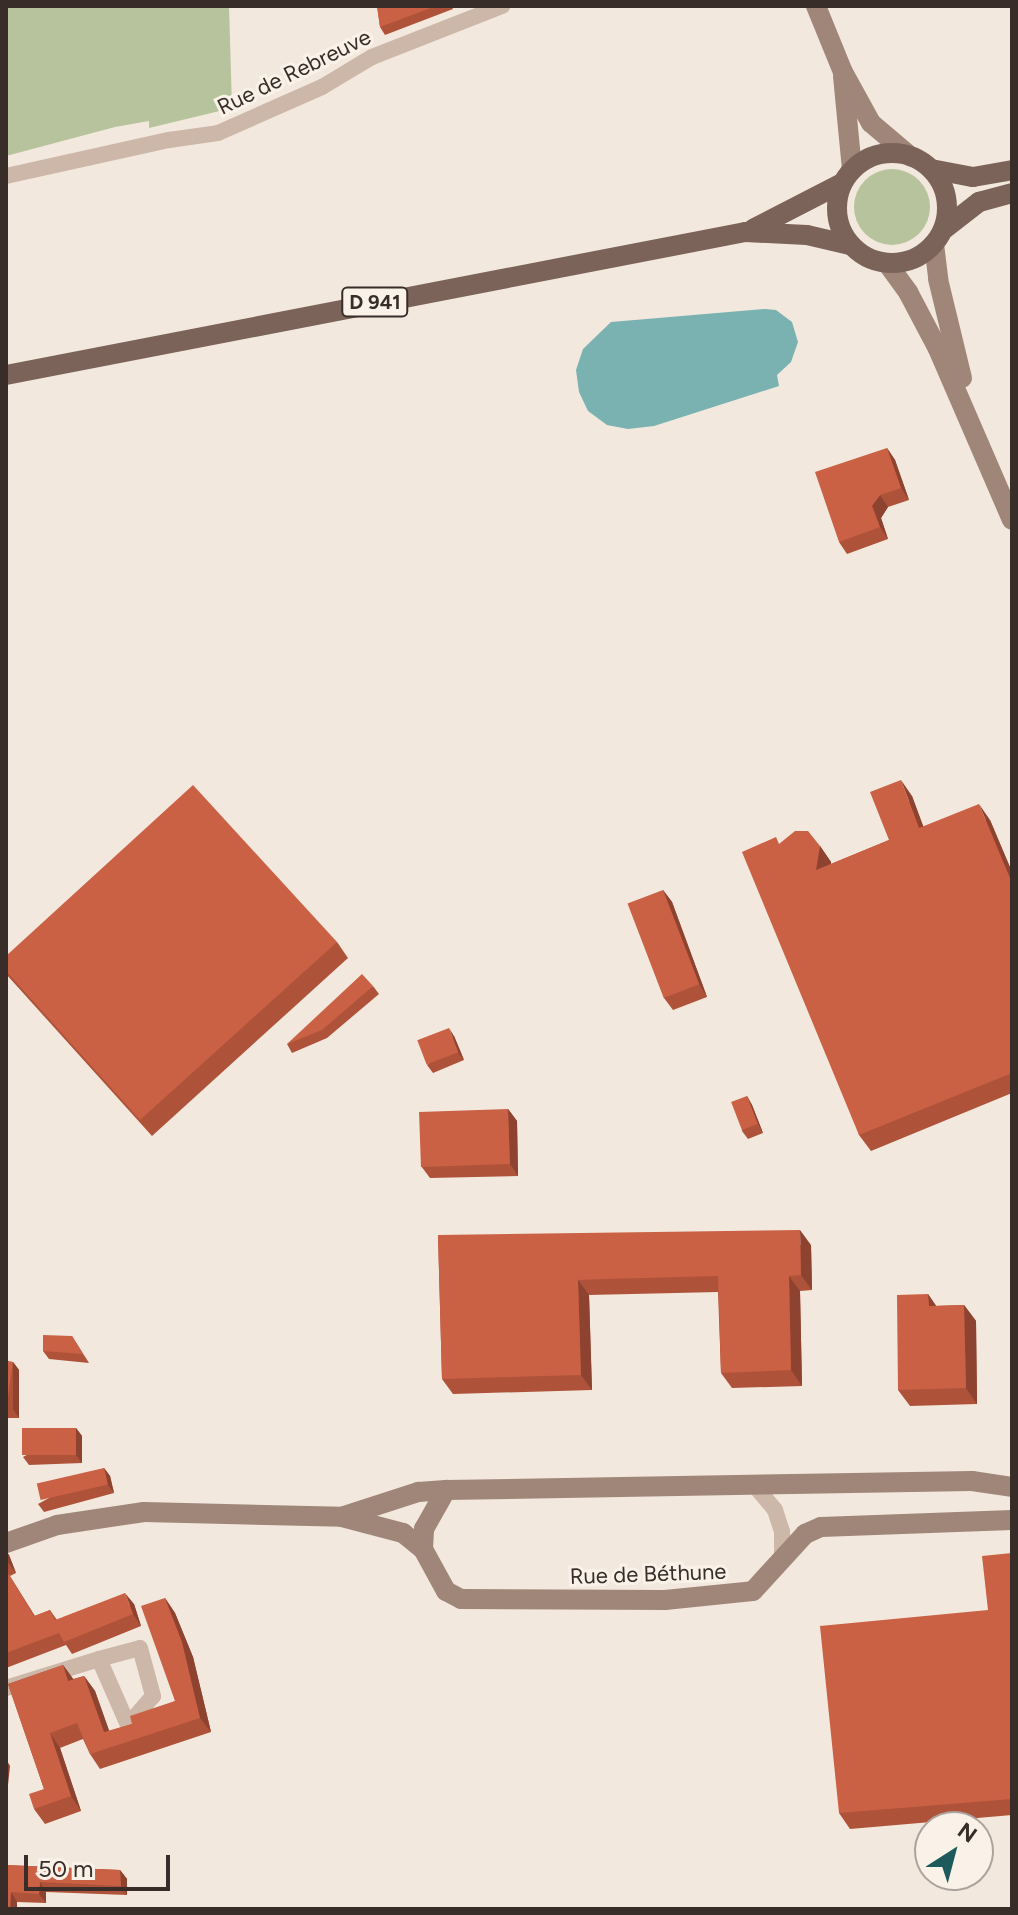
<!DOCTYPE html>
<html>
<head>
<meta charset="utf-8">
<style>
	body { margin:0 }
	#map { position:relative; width:1018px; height:1915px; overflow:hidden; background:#f3e8dd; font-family:Figtree,sans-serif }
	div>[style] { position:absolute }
	.green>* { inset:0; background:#b7c39c }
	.round { border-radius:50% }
	.water>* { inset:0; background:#7ab1b1 }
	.street>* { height:16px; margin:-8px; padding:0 8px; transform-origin:8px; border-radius:8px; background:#ccb7a8 }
	.secondary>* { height:20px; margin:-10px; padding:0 10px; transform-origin:10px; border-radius:10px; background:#a08679 }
	.primary>* { height:20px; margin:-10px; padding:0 10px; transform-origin:10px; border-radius:10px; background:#7b6359 }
	.primary>.ring { margin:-10px; padding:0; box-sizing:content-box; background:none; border:20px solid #7b6359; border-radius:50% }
	.wall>* { inset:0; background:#ae533a }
	.shaded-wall>* { inset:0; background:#8d4330 }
	.building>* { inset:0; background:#ca6044; transform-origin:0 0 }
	span { translate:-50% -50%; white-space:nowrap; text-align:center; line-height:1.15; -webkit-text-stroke:6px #faf2e9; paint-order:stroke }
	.shield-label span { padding:2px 6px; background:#faf2e9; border:2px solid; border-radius:6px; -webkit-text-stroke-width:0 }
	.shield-label { font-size:20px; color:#382d28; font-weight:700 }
	.street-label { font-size:22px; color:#382d28 }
	.frame { position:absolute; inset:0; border:8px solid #382d28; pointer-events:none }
	.north { position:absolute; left:914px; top:1811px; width:80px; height:80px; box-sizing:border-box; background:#faf2e9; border:2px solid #aca39c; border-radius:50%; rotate:36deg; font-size:22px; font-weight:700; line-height:32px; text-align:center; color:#382d28 }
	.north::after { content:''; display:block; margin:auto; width:28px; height:36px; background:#1c5a5c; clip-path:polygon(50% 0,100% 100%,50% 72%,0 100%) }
	.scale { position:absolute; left:24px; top:1855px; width:146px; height:36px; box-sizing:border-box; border:4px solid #382d28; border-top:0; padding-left:10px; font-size:24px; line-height:28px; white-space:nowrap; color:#382d28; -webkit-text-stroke:6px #faf2e9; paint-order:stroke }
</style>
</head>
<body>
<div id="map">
	<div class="green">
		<i style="clip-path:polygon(6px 6px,229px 6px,232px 108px,149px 128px,149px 121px,115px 127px,6px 156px)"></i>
		<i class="round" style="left:854px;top:169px;width:76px;height:76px"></i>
	</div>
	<div class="water">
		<i style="clip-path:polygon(765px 309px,776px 310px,792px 322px,798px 342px,791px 362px,777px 375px,779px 386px,654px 426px,628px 429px,607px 425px,588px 411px,579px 392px,576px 370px,583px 349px,611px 322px)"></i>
	</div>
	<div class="street">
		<i style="left:6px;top:176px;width:167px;rotate:-12.5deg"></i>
		<i style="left:169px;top:140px;width:49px;rotate:-8.1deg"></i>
		<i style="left:218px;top:133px;width:114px;rotate:-23.9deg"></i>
		<i style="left:322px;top:87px;width:58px;rotate:-31deg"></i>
		<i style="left:372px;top:57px;width:140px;rotate:-21.4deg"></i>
		<i style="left:755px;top:1486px;width:31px;rotate:50deg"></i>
		<i style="left:775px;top:1510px;width:22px;rotate:72deg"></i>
		<i style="left:782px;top:1531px;width:26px;rotate:90deg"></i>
		<i style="left:6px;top:1688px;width:97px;rotate:-17.3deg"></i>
		<i style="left:99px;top:1659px;width:42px;rotate:-15deg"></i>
		<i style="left:140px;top:1648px;width:50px;rotate:74.8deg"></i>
		<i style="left:153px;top:1696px;width:38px;rotate:131deg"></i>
		<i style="left:128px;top:1725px;width:72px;rotate:-113.7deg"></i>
	</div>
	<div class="secondary">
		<i style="left:816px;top:6px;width:71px;rotate:67.8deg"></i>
		<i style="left:843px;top:72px;width:58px;rotate:61.2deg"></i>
		<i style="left:871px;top:123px;width:52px;rotate:40.4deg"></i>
		<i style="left:843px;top:76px;width:93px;rotate:84.5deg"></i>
		<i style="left:934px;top:244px;width:35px;rotate:83deg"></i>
		<i style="left:938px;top:279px;width:102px;rotate:76.4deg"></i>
		<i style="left:887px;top:263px;width:36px;rotate:54deg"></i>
		<i style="left:908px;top:292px;width:64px;rotate:62.2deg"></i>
		<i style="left:938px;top:349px;width:186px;rotate:66.6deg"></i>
		<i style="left:344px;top:1516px;width:78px;rotate:-18deg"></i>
		<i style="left:418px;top:1492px;width:28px;rotate:-4deg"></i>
		<i style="left:446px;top:1490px;width:526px;rotate:-0.98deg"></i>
		<i style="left:972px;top:1481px;width:40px;rotate:8.5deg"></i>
		<i style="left:6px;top:1543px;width:54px;rotate:-19.4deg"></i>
		<i style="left:57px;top:1525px;width:88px;rotate:-8.5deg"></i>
		<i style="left:144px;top:1512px;width:198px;rotate:1.4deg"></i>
		<i style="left:342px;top:1517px;width:63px;rotate:14.7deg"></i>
		<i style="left:403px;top:1533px;width:26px;rotate:39deg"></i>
		<i style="left:423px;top:1549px;width:48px;rotate:61.3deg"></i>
		<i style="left:446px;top:1591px;width:17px;rotate:28deg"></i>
		<i style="left:461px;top:1599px;width:204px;rotate:0.3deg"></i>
		<i style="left:665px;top:1600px;width:88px;rotate:-5.8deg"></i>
		<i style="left:753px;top:1591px;width:77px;rotate:-47.6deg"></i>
		<i style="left:805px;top:1534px;width:17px;rotate:-24deg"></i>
		<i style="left:821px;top:1527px;width:191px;rotate:-2.1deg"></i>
		<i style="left:423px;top:1549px;width:20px;rotate:-87deg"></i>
		<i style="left:424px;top:1529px;width:45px;rotate:-60.6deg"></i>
	</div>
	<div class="primary">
		<i class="ring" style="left:837px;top:153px;width:90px;height:90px"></i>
		<i style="left:931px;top:169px;width:43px;rotate:10.8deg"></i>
		<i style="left:973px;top:177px;width:40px;rotate:-10deg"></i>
		<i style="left:753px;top:229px;width:100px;rotate:-27.3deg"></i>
		<i style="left:943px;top:230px;width:46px;rotate:-37.9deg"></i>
		<i style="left:979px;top:202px;width:34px;rotate:-15deg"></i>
		<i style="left:6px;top:375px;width:753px;rotate:-10.95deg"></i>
		<i style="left:745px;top:232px;width:62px;rotate:2.8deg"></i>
		<i style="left:807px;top:235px;width:44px;rotate:13.1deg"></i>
	</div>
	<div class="wall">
		<i style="clip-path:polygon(377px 6px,452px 6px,453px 9px,385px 35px,380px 27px)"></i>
		<i style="clip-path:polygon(887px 448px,895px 460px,909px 500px,888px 507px,881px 518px,888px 539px,847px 554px,839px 542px)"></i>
		<i style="clip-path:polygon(912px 796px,923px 827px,990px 820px,1012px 872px,1012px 1093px,871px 1151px,859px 1135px,780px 843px,820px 846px,831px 862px,831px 864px,889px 840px)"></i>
		<i style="clip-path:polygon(663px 890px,672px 902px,707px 997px,673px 1010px,664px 998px)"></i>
		<i style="clip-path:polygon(337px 942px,348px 958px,152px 1136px,6px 974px,6px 956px)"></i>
		<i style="clip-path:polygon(373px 986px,379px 994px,327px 1038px,292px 1053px,287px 1044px)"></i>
		<i style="clip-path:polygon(454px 1036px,464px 1060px,433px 1073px,427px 1065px)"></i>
		<i style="clip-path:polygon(747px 1096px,752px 1105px,763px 1133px,748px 1139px,742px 1131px)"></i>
		<i style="clip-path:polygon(508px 1109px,517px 1121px,518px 1176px,430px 1178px,421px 1166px)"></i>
		<i style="clip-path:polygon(438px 1235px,811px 1245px,812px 1290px,800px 1291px,802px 1386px,732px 1388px,721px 1373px,718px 1292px,589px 1295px,592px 1390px,453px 1394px,442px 1379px)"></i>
		<i style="clip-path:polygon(928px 1294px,936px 1306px,964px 1305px,976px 1321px,977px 1404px,910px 1406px,898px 1390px)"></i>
		<i style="clip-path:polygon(72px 1336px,89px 1363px,49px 1359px,43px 1351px)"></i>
		<i style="clip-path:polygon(6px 1361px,13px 1362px,19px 1370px,19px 1418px,6px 1418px)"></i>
		<i style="clip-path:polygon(76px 1428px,82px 1436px,82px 1463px,29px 1465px,23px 1457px)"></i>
		<i style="clip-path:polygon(104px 1468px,110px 1476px,114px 1493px,44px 1512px,38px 1504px)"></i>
		<i style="clip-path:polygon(6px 1551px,9px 1555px,16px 1573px,10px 1576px,35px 1616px,50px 1610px,57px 1620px,134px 1604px,141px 1626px,72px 1654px,66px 1645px,6px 1668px)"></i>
		<i style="clip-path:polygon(1012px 1553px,1012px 1815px,850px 1829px,839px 1813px,988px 1610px)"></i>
		<i style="clip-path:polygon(165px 1598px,175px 1613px,193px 1657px,211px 1732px,100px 1769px,90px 1754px,83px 1739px,60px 1748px,81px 1811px,45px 1824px,34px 1809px,44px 1789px,8px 1684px,63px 1665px,73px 1679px,84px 1676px,95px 1691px,109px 1731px,132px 1724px,175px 1701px)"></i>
		<i style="clip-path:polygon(6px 1865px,120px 1870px,127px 1879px,127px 1895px,46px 1892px,46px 1903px,17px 1902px,6px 1909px)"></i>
	</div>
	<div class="shaded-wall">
		<i style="clip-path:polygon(887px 448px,895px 460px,909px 500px,901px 488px)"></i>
		<i style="clip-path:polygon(880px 495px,888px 507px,881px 518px,888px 539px,880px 527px,872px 506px)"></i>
		<i style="clip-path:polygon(901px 780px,912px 796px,930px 844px,919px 828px)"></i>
		<i style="clip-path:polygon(979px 804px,990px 820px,1012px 872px,1012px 883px)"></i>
		<i style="clip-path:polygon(820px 846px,831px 862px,827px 886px,816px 870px)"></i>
		<i style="clip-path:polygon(663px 890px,672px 902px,707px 997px,699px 984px)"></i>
		<i style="clip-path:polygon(449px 1028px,454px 1036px,464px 1060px,458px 1052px)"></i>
		<i style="clip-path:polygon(747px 1096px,752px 1105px,763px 1133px,758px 1124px)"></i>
		<i style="clip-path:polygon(508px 1109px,517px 1121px,518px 1176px,510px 1164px)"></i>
		<i style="clip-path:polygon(800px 1230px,811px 1245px,812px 1290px,801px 1275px)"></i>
		<i style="clip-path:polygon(789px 1276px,800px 1291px,802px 1386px,791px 1370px)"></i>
		<i style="clip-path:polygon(578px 1280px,589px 1295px,592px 1390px,581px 1375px)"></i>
		<i style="clip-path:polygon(928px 1294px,939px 1310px,929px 1306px)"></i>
		<i style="clip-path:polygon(964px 1305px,976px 1321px,977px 1404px,966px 1388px)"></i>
		<i style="clip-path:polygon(13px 1362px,19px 1370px,19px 1418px,13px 1409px)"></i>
		<i style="clip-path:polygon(76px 1428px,82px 1436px,82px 1463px,76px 1455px)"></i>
		<i style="clip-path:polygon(104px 1468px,110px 1476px,114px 1493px,108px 1485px)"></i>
		<i style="clip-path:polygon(6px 1551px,9px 1555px,16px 1573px,7px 1561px)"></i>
		<i style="clip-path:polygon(125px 1593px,134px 1604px,141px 1626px,133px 1614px)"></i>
		<i style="clip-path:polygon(165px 1598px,175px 1613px,193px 1657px,211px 1732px,200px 1718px)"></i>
		<i style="clip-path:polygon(63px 1665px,74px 1680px,68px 1681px)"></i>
		<i style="clip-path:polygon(84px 1676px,95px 1691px,115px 1747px,104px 1732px)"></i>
		<i style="clip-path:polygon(50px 1733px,60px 1748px,81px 1811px,71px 1796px)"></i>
		<i style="clip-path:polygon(6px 1759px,10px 1766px,8px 1785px,6px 1781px)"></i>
		<i style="clip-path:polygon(120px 1870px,127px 1879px,127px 1895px,121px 1886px)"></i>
		<i style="clip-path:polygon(40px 1882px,46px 1892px,46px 1903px,39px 1894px)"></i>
		<i style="clip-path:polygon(11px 1892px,17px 1902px,17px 1909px,10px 1909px)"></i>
	</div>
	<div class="building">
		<i style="clip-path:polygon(377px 6px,436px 6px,380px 27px)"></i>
		<i style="clip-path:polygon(887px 448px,901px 488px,880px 495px,872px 506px,880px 527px,839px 542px,815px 472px)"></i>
		<i style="clip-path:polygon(901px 780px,919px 828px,979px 804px,1012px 883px,1012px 1073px,859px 1135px,742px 852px,776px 837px,779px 844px,795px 831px,808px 831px,820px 846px,816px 870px,889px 840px,870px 792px)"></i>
		<i style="clip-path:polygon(193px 785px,337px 942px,140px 1120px,6px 971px,6px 956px)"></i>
		<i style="left:663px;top:890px;width:101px;height:38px;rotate:69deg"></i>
		<i style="clip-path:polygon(362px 974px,373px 986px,322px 1030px,287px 1044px)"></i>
		<i style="left:449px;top:1028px;width:26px;height:34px;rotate:69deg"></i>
		<i style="left:747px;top:1096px;width:30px;height:17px;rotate:69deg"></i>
		<i style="left:508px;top:1109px;width:55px;height:89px;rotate:88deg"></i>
		<i style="clip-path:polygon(800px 1230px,801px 1275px,789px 1276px,791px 1370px,721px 1373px,718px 1276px,606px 1279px,578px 1280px,581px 1375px,442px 1379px,438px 1235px)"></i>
		<i style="clip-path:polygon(928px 1294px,929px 1306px,964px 1305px,966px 1388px,898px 1390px,897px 1295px)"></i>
		<i style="clip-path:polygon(43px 1335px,72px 1336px,83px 1354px,43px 1351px)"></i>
		<i style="left:6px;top:1361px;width:7px;height:48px;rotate:8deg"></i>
		<i style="left:76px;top:1428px;width:27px;height:54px;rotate:90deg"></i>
		<i style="left:104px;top:1468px;width:17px;height:69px;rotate:77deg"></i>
		<i style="clip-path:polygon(1012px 1553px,1012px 1799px,839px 1813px,820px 1626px,988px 1610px,982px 1556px)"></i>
		<i style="clip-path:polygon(6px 1570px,34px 1616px,50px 1610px,55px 1620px,125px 1593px,133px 1614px,64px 1642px,59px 1633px,6px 1653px)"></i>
		<i style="clip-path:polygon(165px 1598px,182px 1642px,200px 1718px,90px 1754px,77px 1723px,50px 1733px,71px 1796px,34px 1809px,29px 1794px,44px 1789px,8px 1684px,63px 1665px,68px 1681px,84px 1676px,104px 1732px,132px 1724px,130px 1716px,175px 1701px,141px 1606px)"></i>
		<i style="clip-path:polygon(6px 1865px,120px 1870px,121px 1886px,40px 1882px,39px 1894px,11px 1892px,10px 1909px,6px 1909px)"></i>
	</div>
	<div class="shield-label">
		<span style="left:375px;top:302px">D 941</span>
	</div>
	<div class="street-label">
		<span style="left:294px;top:72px;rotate:-26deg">Rue de Rebreuve</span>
		<span style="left:648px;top:1574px;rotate:-2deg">Rue de Béthune</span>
	</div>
	<div class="frame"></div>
	<div class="north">N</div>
	<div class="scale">50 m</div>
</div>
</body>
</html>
